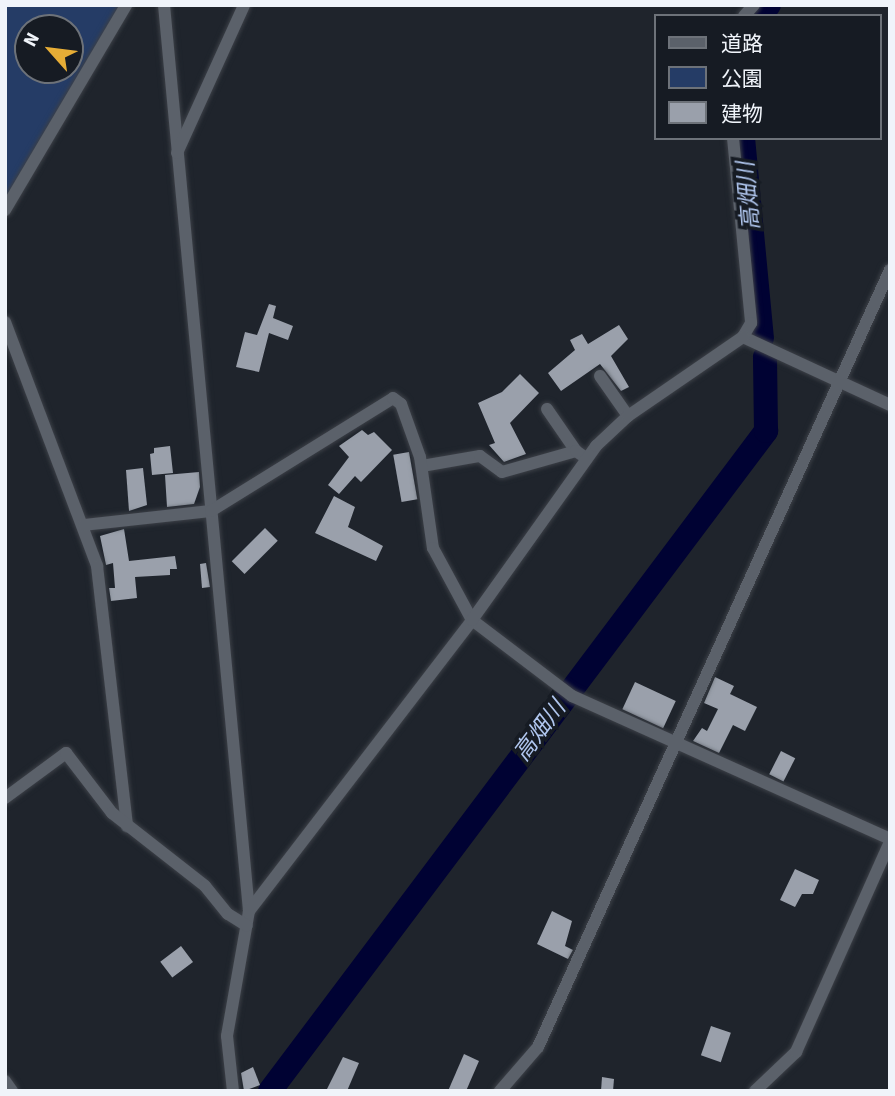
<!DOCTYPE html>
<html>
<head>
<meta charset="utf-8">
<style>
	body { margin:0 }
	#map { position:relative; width:895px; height:1096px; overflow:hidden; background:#1f242c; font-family:"Source Sans 3","Noto Sans JP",sans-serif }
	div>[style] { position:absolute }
	.green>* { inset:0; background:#253c66 }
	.river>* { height:24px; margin:-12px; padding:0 12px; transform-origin:12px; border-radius:12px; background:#000233 }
	.building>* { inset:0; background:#9aa0ab; transform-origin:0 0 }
	.roads { filter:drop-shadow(0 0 2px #3c4047) drop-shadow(0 0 2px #3c4047) }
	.street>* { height:12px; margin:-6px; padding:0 6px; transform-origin:6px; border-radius:6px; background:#5b616a }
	span { translate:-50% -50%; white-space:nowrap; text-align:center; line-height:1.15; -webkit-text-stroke:7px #161b23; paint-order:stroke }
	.water-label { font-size:23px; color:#b0c6ee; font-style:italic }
	.frame { position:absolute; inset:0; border:7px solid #f0f4fa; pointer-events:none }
	.legend { position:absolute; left:654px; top:14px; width:228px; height:126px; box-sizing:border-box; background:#161b23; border:2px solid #6d7279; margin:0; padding:9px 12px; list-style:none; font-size:21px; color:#f0f4fa }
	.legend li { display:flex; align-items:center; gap:14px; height:35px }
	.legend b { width:35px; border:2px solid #6d7279 }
	.north { position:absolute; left:14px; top:14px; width:70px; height:70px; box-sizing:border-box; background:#161b23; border:2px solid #6d7279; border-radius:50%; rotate:298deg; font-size:19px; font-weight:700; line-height:28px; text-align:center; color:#f0f4fa }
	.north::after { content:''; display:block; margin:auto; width:24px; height:32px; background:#e6ad36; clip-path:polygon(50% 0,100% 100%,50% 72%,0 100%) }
</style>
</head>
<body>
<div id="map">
	<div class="green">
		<i style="clip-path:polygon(evenodd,5px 5px,133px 5px,5px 215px,5px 5px,28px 28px,70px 28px,70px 70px,28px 70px,28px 28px)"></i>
	</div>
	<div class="river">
		<i style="left:759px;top:16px;width:15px;rotate:-48deg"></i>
		<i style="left:743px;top:138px;width:201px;rotate:84.6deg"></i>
		<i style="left:270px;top:1091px;width:826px;rotate:-53.07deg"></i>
		<i style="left:766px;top:431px;width:74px;rotate:-90.8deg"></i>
	</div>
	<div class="building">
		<i style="clip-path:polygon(269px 304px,276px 306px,273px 318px,293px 326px,288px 340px,269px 333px,259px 372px,236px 367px,245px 332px,257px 335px)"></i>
		<i style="clip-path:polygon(619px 325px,628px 339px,611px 356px,629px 387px,621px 391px,600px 364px,561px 391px,548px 373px,575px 350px,570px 340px,582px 334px,588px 344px)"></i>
		<i style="clip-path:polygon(520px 374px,539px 393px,510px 423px,526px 454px,504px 462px,489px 445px,495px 443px,478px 403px,502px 392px)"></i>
		<i style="clip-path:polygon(362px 430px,368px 435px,374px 432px,392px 450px,361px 482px,355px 476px,339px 494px,328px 485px,349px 457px,339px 446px)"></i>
		<i style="clip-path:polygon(170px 446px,173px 473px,152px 475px,150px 454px,154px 453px,154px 448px)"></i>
		<i style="left:409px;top:452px;width:48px;height:16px;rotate:80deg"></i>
		<i style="clip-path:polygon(143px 468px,147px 505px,129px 511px,126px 470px)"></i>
		<i style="clip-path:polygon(199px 472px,200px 487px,194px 504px,167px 507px,165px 475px)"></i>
		<i style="clip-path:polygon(334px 496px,355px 507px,348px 527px,383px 546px,376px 561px,315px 533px)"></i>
		<i style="left:265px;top:528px;width:18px;height:47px;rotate:45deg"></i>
		<i style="clip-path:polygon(124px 529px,129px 561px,175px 556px,177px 569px,170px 569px,170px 575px,135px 577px,137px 598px,111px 601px,109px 588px,115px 588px,113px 563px,106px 565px,100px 536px)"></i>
		<i style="clip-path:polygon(206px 563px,210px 587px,202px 588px,200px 564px)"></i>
		<i style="clip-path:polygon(715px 677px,734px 686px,730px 694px,757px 707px,745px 731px,733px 725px,719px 753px,693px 741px,702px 728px,707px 731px,718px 709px,704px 703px)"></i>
		<i style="left:635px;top:682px;width:45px;height:30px;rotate:25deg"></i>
		<i style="left:781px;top:751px;width:16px;height:26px;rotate:27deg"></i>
		<i style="clip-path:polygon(795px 869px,819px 880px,813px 894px,802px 894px,795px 907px,780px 900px)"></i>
		<i style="clip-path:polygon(552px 911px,572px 921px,565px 946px,573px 950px,568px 959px,537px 944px)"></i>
		<i style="left:181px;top:946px;width:20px;height:26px;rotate:53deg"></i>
		<i style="left:711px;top:1026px;width:21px;height:31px;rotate:19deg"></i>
		<i style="clip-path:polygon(464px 1054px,479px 1061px,466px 1091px,448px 1091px)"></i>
		<i style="clip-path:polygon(343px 1057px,359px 1063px,347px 1091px,326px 1091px)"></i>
		<i style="clip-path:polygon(253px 1067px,260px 1085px,244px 1091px,241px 1073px)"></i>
		<i style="clip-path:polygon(602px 1077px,614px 1079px,613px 1091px,601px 1091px)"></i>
	</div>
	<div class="roads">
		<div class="street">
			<i style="left:164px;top:5px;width:910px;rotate:84.64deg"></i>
			<i style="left:249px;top:911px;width:127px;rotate:100deg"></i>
			<i style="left:227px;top:1036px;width:55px;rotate:83.8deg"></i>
			<i style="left:744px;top:16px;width:15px;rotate:-48deg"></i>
			<i style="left:733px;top:138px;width:186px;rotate:84.4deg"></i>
			<i style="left:751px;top:323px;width:16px;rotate:120deg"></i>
			<i style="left:743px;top:337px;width:162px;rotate:24.8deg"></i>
			<i style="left:177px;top:153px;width:162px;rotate:-65.6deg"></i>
			<i style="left:5px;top:210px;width:238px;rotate:-59.4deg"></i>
			<i style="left:5px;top:322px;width:261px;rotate:69.3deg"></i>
			<i style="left:97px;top:566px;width:262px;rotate:83.4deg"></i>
			<i style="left:600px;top:376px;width:49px;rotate:55deg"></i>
			<i style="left:547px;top:409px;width:51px;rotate:55.4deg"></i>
			<i style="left:422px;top:466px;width:59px;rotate:-9.8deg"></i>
			<i style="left:480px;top:456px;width:27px;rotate:36deg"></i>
			<i style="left:502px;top:472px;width:77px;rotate:-15.8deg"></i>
			<i style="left:576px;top:451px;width:12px;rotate:35deg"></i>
			<i style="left:84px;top:525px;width:128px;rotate:-6.3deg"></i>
			<i style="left:211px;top:511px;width:214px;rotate:-31.8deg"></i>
			<i style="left:393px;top:398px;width:10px;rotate:37deg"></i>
			<i style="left:401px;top:404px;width:56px;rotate:70.3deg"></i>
			<i style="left:420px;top:457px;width:92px;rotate:81.9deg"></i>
			<i style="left:433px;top:548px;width:82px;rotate:61.6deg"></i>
			<i style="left:472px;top:620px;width:126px;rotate:37.2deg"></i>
			<i style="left:572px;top:696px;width:349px;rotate:24.2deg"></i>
			<i style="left:5px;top:798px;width:76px;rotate:-36.4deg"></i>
			<i style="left:66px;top:753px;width:76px;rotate:52.5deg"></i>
			<i style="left:112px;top:813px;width:118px;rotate:38.1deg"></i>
			<i style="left:205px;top:886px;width:36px;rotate:51deg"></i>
			<i style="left:228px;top:914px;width:22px;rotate:32deg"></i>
			<i style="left:249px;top:911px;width:367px;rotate:-52.5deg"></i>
			<i style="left:472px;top:620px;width:214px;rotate:-54.5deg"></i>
			<i style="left:596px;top:446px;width:44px;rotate:-43.2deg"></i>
			<i style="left:628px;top:416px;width:140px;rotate:-34.5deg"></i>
			<i style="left:5px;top:1081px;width:12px;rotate:55deg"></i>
			<i style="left:500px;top:1091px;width:58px;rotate:-49.2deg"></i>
			<i style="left:538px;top:1047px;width:853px;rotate:-65.63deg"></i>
			<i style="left:755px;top:1091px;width:57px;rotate:-43.6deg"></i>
			<i style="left:796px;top:1052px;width:230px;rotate:-65.9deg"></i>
		</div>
	</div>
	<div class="water-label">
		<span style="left:749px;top:196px;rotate:-95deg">高畑川</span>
		<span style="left:540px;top:731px;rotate:-53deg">高畑川</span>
	</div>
	<div class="frame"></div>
	<ul class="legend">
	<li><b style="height:9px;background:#5b616a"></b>道路</li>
	<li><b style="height:19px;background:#253c66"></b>公園</li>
	<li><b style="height:19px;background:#9aa0ab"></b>建物</li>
	</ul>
	<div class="north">N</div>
</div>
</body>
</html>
